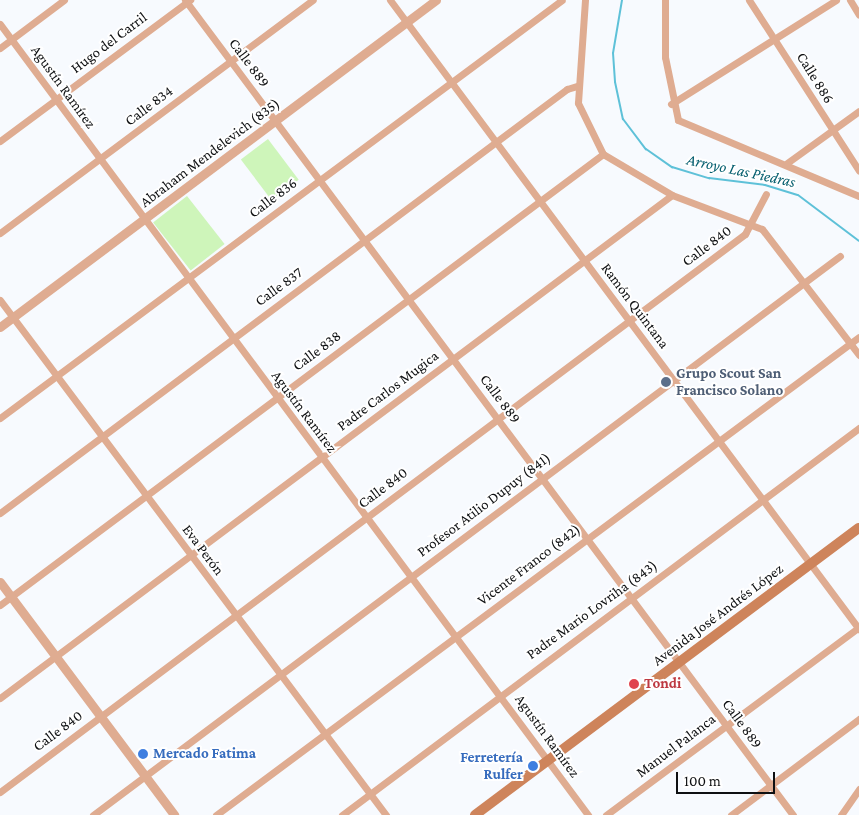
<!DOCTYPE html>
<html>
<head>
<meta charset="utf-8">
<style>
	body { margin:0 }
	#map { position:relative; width:859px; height:815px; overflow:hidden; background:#f7fafe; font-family:"Crimson Pro",serif }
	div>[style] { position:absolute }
	.green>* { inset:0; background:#cef5ba; transform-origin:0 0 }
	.stream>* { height:2px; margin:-1px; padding:0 1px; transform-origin:1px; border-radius:1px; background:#5ec1d8 }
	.minor>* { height:7px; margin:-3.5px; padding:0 3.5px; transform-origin:3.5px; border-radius:3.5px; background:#dfac91 }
	.tertiary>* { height:9px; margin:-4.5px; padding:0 4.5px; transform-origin:4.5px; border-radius:4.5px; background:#dfac91 }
	.secondary>* { height:10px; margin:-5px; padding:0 5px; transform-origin:5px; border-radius:5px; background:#ce845b }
	.dots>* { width:14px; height:14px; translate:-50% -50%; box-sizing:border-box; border:2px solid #fff; border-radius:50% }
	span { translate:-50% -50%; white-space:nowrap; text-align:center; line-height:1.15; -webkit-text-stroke:4px #fff; paint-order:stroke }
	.street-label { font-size:15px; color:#0e1012 }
	.service-label { font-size:15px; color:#4e5e75; font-weight:700 }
	.left { translate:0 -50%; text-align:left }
	.health-label { font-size:15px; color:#be3a42; font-weight:700 }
	.shop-label { font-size:15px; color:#366cbe; font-weight:700 }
	.right { translate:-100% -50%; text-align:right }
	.water-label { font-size:16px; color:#045e6e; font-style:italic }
	.scale { position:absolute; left:676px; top:772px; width:99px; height:22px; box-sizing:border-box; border:2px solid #0e1012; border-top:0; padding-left:6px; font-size:15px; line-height:18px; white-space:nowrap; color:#0e1012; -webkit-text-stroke:4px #fff; paint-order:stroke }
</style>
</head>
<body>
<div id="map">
	<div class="green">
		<i style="left:268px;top:139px;width:51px;height:34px;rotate:53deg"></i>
		<i style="left:187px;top:196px;width:61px;height:43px;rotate:52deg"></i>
	</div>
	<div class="stream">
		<i style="left:622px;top:0;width:54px;rotate:99.6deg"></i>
		<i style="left:613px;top:53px;width:29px;rotate:86deg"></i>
		<i style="left:615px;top:82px;width:38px;rotate:78deg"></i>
		<i style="left:623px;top:119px;width:38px;rotate:53deg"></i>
		<i style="left:646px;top:149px;width:32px;rotate:35deg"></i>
		<i style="left:672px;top:167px;width:39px;rotate:17deg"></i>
		<i style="left:709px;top:178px;width:56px;rotate:7.1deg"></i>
		<i style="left:765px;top:185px;width:34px;rotate:17deg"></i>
		<i style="left:798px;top:195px;width:76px;rotate:37deg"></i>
	</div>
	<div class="minor">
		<i style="left:185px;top:0;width:1017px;rotate:53.28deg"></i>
		<i style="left:390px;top:0;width:785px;rotate:53.29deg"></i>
		<i style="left:585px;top:0;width:103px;rotate:93.9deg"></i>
		<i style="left:578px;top:103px;width:57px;rotate:63.9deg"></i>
		<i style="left:603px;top:154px;width:80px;rotate:30.7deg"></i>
		<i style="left:672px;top:195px;width:96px;rotate:20.7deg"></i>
		<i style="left:762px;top:229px;width:159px;rotate:52.4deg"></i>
		<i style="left:665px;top:0;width:57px;rotate:90deg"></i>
		<i style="left:665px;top:57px;width:64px;rotate:78.3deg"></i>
		<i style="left:678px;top:120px;width:196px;rotate:22.8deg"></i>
		<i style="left:749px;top:0;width:203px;rotate:57.2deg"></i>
		<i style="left:850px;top:0;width:17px;rotate:59deg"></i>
		<i style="left:0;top:24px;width:986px;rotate:53.37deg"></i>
		<i style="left:0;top:48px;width:80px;rotate:-36.9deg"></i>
		<i style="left:671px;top:104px;width:195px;rotate:-32.2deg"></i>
		<i style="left:0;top:141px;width:237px;rotate:-36.6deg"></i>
		<i style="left:787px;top:163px;width:89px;rotate:-35.8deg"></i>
		<i style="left:0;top:233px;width:390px;rotate:-36.7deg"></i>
		<i style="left:0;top:300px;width:644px;rotate:53.15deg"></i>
		<i style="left:0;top:418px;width:700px;rotate:-36.64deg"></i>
		<i style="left:0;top:513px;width:708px;rotate:-36.79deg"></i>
		<i style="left:567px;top:89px;width:10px;rotate:-17deg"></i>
		<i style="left:0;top:605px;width:753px;rotate:-36.79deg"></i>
		<i style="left:0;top:698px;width:839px;rotate:-36.82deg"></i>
		<i style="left:0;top:792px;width:931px;rotate:-36.83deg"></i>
		<i style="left:745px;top:234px;width:45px;rotate:-62.3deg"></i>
		<i style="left:93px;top:815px;width:933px;rotate:-36.81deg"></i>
		<i style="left:216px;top:815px;width:801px;rotate:-36.63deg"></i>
		<i style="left:342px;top:815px;width:646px;rotate:-36.82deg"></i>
		<i style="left:606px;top:815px;width:315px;rotate:-36.6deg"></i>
		<i style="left:731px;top:815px;width:160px;rotate:-36.9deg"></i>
		<i style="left:841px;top:815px;width:32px;rotate:-55deg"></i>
	</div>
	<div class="tertiary">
		<i style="left:0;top:327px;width:545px;rotate:-36.87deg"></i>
		<i style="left:0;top:582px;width:291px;rotate:53.2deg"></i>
	</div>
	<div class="secondary">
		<i style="left:475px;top:815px;width:479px;rotate:-36.8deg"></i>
	</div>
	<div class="dots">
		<i style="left:666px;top:382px;background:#5c6f8a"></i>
		<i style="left:634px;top:684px;background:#e0444e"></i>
		<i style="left:143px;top:754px;background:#3f7fe0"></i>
		<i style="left:533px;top:766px;background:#3f7fe0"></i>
	</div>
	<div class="street-label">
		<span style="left:109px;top:43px;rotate:-37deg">Hugo del Carril</span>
		<span style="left:249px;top:63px;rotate:53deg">Calle 889</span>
		<span style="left:815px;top:78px;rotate:58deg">Calle 886</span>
		<span style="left:63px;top:87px;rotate:54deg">Agustín Ramírez</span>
		<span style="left:149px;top:106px;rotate:-37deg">Calle 834</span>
		<span style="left:210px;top:153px;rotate:-37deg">Abraham Mendelevich (835)</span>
		<span style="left:273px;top:198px;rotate:-37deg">Calle 836</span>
		<span style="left:707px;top:246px;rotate:-37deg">Calle 840</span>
		<span style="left:279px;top:287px;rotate:-36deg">Calle 837</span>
		<span style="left:635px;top:306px;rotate:53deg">Ramón Quintana</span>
		<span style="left:317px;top:351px;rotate:-37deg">Calle 838</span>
		<span style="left:388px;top:391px;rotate:-37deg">Padre Carlos Mugica</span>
		<span style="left:500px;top:399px;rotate:53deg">Calle 889</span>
		<span style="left:304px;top:412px;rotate:53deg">Agustín Ramírez</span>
		<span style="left:383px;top:488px;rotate:-37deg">Calle 840</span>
		<span style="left:484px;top:505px;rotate:-37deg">Profesor Atilio Dupuy (841)</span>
		<span style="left:203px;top:550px;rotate:53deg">Eva Perón</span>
		<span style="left:529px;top:565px;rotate:-37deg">Vicente Franco (842)</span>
		<span style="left:592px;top:610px;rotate:-36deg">Padre Mario Lovriha (843)</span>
		<span style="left:718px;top:615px;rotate:-37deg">Avenida José Andrés López</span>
		<span style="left:742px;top:724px;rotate:54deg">Calle 889</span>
		<span style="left:58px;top:731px;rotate:-37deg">Calle 840</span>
		<span style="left:547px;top:736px;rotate:54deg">Agustín Ramírez</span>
		<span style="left:676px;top:746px;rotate:-37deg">Manuel Palanca</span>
	</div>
	<div class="service-label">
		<span class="left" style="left:676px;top:382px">Grupo Scout San<br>Francisco Solano</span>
	</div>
	<div class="health-label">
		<span class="left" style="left:644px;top:684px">Tondi</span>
	</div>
	<div class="shop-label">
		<span class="left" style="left:153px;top:754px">Mercado Fatima</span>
		<span class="right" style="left:523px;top:766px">Ferretería<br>Rulfer</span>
	</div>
	<div class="water-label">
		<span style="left:741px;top:171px;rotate:12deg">Arroyo Las Piedras</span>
	</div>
	<div class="scale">100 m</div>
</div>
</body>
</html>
